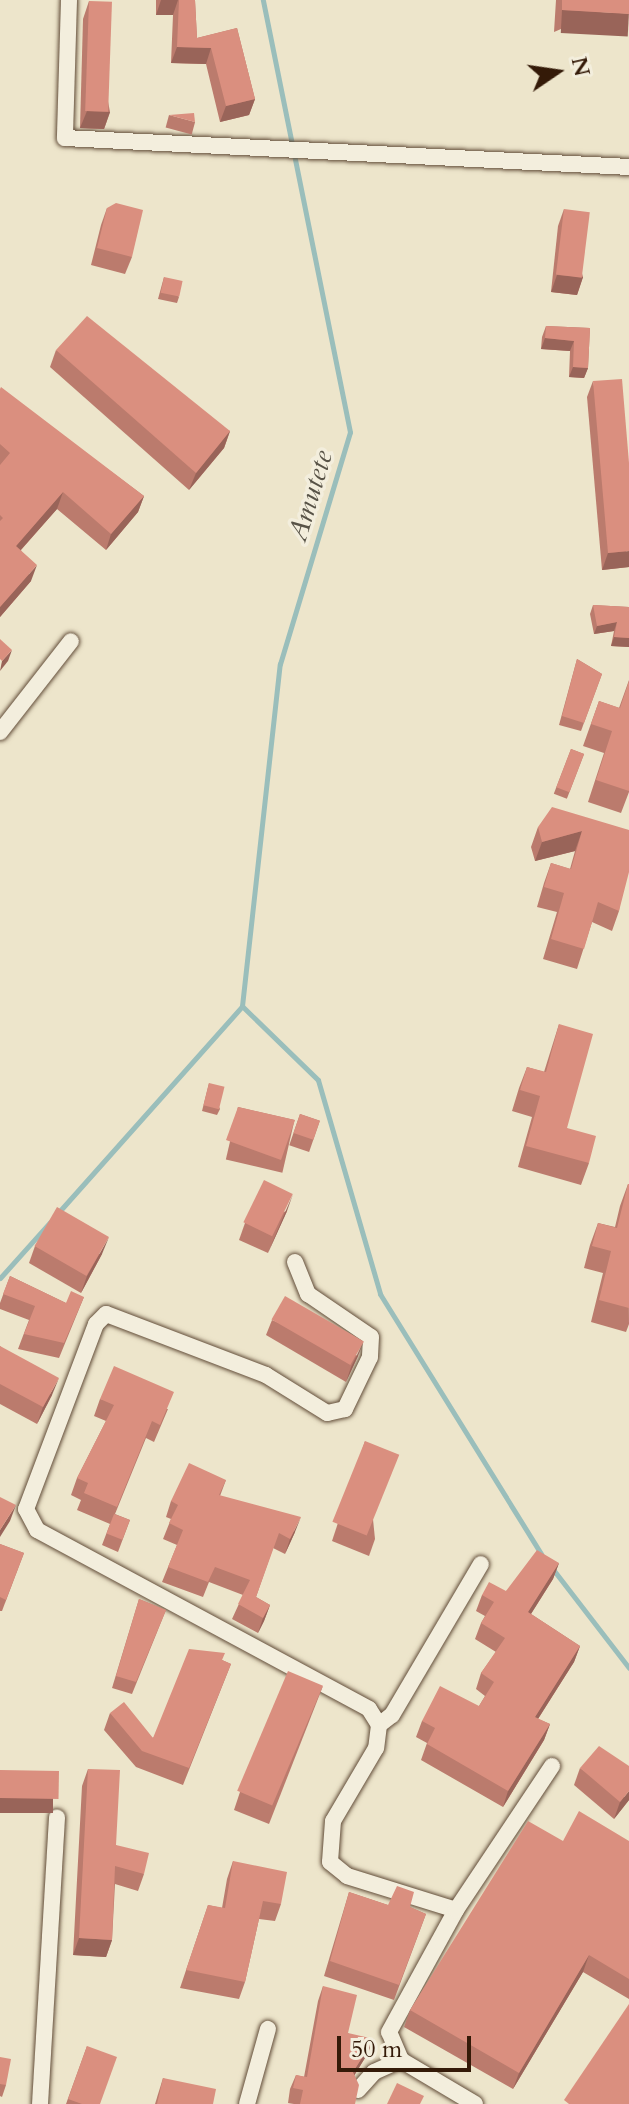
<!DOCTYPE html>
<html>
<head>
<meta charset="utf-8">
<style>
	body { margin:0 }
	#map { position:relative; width:629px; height:2104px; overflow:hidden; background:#ede5cb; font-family:Cardo,serif }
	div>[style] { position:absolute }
	.stream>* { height:5px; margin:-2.5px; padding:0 2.5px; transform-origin:2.5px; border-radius:2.5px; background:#9abebb }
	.roads { filter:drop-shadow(0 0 2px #624d39) drop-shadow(0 0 2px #624d39) }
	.street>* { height:16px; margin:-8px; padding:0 8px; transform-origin:8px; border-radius:8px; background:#f3eedd }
	.wall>* { inset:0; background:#bb7b6d; transform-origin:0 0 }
	.shaded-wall>* { inset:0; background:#996459; transform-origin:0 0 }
	.building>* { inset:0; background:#da8f7f; transform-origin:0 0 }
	span { translate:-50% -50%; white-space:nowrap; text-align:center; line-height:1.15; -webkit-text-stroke:7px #f3eedd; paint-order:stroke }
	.water-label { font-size:28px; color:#585347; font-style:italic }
	.north { position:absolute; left:517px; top:32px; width:80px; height:80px; -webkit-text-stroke:6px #f3eedd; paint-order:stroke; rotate:77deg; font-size:22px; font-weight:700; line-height:32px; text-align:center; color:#341a08 }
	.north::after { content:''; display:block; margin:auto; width:28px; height:36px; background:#341a08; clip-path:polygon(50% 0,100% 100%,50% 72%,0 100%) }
	.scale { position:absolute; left:337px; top:2036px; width:134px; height:36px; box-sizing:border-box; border:4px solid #341a08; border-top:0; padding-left:10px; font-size:24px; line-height:28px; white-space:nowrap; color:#341a08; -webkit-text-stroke:6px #f3eedd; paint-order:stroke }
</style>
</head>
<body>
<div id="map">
	<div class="stream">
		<i style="left:242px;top:1006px;width:344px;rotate:-83.7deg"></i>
		<i style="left:280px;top:664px;width:242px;rotate:-73.2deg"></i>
		<i style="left:350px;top:432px;width:441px;rotate:-101.4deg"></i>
		<i style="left:242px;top:1006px;width:106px;rotate:44.2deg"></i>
		<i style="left:318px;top:1080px;width:223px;rotate:73.8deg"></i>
		<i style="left:380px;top:1294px;width:306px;rotate:58.2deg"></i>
		<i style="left:57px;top:1214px;width:278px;rotate:-48.3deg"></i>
		<i style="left:0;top:1278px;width:75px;rotate:-48.2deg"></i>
		<i style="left:552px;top:1568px;width:126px;rotate:52.4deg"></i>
	</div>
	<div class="roads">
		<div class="street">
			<i style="left:69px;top:0;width:138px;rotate:91.7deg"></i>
			<i style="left:65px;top:138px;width:565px;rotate:2.94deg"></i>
			<i style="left:0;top:732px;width:115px;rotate:-52deg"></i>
			<i style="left:295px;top:1262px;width:35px;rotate:68deg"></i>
			<i style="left:308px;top:1294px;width:76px;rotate:34.3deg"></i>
			<i style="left:371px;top:1337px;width:20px;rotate:93deg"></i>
			<i style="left:370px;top:1357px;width:58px;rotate:115.7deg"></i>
			<i style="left:345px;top:1409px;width:18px;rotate:167deg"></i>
			<i style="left:327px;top:1413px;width:72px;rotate:-148.1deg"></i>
			<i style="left:266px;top:1375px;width:171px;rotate:-159.1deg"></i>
			<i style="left:106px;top:1314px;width:14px;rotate:135deg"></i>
			<i style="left:96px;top:1324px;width:198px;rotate:110.7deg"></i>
			<i style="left:26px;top:1509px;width:24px;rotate:62deg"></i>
			<i style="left:37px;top:1530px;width:377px;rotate:28.3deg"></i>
			<i style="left:369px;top:1709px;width:19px;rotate:58deg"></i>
			<i style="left:379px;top:1725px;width:23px;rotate:97deg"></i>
			<i style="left:376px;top:1748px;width:85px;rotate:120.5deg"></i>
			<i style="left:333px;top:1821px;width:41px;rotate:94.2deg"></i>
			<i style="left:330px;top:1862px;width:22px;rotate:39deg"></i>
			<i style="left:347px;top:1876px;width:114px;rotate:17.3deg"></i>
			<i style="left:379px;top:1725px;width:16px;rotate:-38deg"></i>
			<i style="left:392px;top:1715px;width:175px;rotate:-59.5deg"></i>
			<i style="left:358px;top:2090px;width:24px;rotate:-48deg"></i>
			<i style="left:374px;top:2072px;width:30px;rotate:-24deg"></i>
			<i style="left:40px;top:2104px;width:287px;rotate:-86.6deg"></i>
			<i style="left:247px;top:2104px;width:78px;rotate:-74.4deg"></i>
			<i style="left:475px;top:2104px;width:86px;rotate:-149.3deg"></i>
			<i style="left:401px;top:2060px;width:30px;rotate:-113deg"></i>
			<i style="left:389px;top:2032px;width:139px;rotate:-61.2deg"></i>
			<i style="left:456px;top:1910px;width:173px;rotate:-56.3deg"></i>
		</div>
	</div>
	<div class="wall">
		<i style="clip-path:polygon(156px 0,195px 0,197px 38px,237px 28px,255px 99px,249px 115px,220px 122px,206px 64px,171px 63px,173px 15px,156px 15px)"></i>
		<i style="clip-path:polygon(556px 0,629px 0,554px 32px)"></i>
		<i style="clip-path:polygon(89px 1px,110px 112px,104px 129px,80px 128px,83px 19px)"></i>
		<i style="left:169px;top:115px;width:27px;height:13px;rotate:15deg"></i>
		<i style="clip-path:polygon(107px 208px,132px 257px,125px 274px,91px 265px,101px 225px)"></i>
		<i style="clip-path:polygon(564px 209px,583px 277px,577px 295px,551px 292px,558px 226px)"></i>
		<i style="clip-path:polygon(164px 277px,179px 297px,177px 303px,158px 299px)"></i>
		<i style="clip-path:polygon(546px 326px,590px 328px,588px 368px,584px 378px,569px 377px,570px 351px,541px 349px,542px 337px)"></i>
		<i style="clip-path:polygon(56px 350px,230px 431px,224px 448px,189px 490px,50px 367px)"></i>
		<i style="clip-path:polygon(593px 381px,629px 567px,602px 570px,587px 397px)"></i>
		<i style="clip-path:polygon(0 389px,144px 496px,138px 512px,106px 550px,57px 509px,21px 550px,31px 581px,0 617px)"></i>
		<i style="clip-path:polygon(593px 605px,629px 607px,629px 647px,611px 646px,614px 631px,594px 634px,590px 614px)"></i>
		<i style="clip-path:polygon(577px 659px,602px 674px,581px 731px,559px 725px)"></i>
		<i style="clip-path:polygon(629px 680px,629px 792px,621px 813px,588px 802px,604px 753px,583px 746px,599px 701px,619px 708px)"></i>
		<i style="left:571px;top:749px;width:14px;height:48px;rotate:21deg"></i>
		<i style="clip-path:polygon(538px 827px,629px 830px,619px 911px,612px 931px,592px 922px,577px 969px,543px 959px,557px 912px,537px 907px,544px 883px,551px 863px,570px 869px,575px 851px,535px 861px,531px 847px)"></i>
		<i style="clip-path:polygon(559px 1024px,567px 1128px,589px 1163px,581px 1185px,518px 1167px,532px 1117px,512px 1111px,519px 1088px,527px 1067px,544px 1072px)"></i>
		<i style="clip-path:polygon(209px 1083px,220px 1109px,217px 1115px,202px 1111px)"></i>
		<i style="left:238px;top:1107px;width:58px;height:54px;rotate:13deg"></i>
		<i style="left:300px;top:1114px;width:21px;height:33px;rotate:19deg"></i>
		<i style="clip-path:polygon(628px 1184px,629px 1324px,626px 1332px,591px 1322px,603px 1273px,584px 1268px,590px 1245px,598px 1223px,615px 1227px,620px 1206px)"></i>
		<i style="clip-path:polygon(287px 1211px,268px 1253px,239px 1240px,245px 1223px)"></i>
		<i style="clip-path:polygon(35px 1246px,102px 1254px,81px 1293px,29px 1263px)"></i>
		<i style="clip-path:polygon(10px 1276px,66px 1303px,84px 1297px,59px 1358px,18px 1349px,29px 1320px,0 1309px,0 1303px)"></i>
		<i style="clip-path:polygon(272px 1320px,358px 1356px,346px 1382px,266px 1335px)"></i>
		<i style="clip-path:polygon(0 1346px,52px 1395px,37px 1424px,0 1404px)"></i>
		<i style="clip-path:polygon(100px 1399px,168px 1409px,154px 1442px,146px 1438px,115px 1514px,130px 1520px,118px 1552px,102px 1545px,110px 1524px,77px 1510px,81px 1500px,71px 1495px,77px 1478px,106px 1421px,94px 1416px)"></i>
		<i style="clip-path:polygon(365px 1441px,375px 1539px,369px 1556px,332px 1541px)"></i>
		<i style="clip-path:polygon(226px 1480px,220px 1496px,295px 1532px,285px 1554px,273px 1548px,256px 1597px,270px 1605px,264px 1621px,258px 1633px,232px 1619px,243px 1595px,209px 1582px,203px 1597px,162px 1582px,177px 1545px,163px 1539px,171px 1519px,166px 1517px,171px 1501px)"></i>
		<i style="clip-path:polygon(0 1544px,24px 1553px,2px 1611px,0 1611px)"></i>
		<i style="clip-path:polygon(559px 1563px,553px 1579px,531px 1614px,580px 1646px,574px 1662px,538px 1719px,550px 1724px,544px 1740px,503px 1807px,421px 1760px,427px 1743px,416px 1737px,422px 1721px,479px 1706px,485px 1696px,476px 1689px,481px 1673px,496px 1652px,475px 1639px,481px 1623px,485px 1616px,476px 1611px,482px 1595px,506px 1591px)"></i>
		<i style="clip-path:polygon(139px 1599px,166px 1610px,132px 1694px,112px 1688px)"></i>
		<i style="clip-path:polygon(222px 1660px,231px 1664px,183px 1785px,136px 1767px,104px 1730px,110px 1713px,153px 1738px)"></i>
		<i style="clip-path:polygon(323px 1686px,269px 1824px,234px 1810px,240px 1792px)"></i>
		<i style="clip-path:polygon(580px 1768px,629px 1800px,614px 1819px,574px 1785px)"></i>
		<i style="clip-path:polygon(88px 1769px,116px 1845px,144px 1874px,138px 1891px,115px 1884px,112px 1940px,106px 1957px,73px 1955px,82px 1786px)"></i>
		<i style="clip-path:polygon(563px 1841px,629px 1841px,629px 1999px,583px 1972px,513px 2089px,404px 2027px,410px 2010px)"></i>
		<i style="clip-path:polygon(233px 1861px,281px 1904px,275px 1921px,259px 1919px,245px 1982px,239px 1999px,180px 1988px,208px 1905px,222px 1908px,227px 1879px)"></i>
		<i style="clip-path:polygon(349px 1892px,388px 1905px,410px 1907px,426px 1914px,394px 2000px,324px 1976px)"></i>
		<i style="clip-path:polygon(323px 1986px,348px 2033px,368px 2053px,354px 2076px,355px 2104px,294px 2104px,288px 2103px,290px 2089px,296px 2075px,304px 2077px,318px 2001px)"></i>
		<i style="clip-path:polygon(87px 2046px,100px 2104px,66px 2104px)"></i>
		<i style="clip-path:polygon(0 2057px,6px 2085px,2px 2097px,0 2096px)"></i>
		<i style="clip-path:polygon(163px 2078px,213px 2104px,155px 2104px)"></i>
	</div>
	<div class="shaded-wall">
		<i style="clip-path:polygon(161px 0,178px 0,173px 15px,156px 15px)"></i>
		<i style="left:562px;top:10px;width:67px;height:23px;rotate:3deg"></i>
		<i style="clip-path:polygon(177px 47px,211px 48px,206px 64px,171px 63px)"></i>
		<i style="clip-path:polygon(255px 99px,249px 115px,220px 122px,226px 106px)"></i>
		<i style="clip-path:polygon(87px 111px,110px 112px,104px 129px,80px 128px)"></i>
		<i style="clip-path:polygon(557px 275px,583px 277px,577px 295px,551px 292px)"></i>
		<i style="clip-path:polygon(545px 338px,574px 341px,570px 351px,541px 349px)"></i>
		<i style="clip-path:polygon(573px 367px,588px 368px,584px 378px,569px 377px)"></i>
		<i style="clip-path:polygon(230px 431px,224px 448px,189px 490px,196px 473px)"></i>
		<i style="clip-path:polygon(63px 492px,57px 509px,10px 562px,16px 546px)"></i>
		<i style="clip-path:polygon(144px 496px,138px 512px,106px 550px,111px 534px)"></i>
		<i style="clip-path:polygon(629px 551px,629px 567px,602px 570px,608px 553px)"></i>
		<i style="clip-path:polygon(37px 565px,31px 581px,0 617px,0 607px)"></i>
		<i style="clip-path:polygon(617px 622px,614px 631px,594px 634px,597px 626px)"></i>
		<i style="clip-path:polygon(614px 637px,629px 638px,629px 647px,611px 646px)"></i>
		<i style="clip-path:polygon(12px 650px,8px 661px,0 671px,2px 661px)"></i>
		<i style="clip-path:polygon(582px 831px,575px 851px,535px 861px,542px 842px)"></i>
		<i style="clip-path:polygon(293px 1194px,287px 1211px,268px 1253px,275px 1236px)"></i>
		<i style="clip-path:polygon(109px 1237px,102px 1254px,81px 1293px,87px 1276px)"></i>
		<i style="clip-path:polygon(364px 1341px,358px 1356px,346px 1382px,351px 1367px)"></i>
		<i style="clip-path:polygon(59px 1378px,52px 1395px,37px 1424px,43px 1407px)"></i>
		<i style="clip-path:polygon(16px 1505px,10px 1521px,0 1537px,0 1530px)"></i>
		<i style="clip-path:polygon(301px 1517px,295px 1532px,285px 1554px,290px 1539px)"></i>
		<i style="clip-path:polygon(559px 1563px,553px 1579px,522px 1628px,528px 1612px)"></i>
		<i style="clip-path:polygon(270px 1605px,264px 1621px,258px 1633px,263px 1618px)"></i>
		<i style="clip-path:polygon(580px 1646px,574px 1662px,529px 1733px,535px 1717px)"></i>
		<i style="clip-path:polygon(550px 1724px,544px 1740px,503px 1807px,508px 1791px)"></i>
		<i style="clip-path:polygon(629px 1791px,629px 1800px,614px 1819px,620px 1802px)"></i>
		<i style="left:0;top:1798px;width:53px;height:15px"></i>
		<i style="clip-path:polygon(79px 1938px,112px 1940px,106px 1957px,73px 1955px)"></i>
		<i style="clip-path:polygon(589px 1955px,583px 1972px,513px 2089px,519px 2073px)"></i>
		<i style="clip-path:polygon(374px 2039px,368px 2053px,347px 2087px,353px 2072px)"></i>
	</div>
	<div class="building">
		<i style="clip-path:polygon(179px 0,195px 0,197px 38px,237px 28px,255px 99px,226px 106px,211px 48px,177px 47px)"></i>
		<i style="clip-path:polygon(562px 0,629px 0,629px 14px,562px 10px)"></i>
		<i style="left:89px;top:1px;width:23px;height:110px;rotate:2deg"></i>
		<i style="clip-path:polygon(194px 113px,195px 122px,169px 115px)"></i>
		<i style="clip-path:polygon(116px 203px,143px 210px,132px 257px,97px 248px,107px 208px)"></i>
		<i style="left:564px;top:209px;width:26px;height:66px;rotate:7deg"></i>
		<i style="left:164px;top:277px;width:19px;height:16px;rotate:12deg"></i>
		<i style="clip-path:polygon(87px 316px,230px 431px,196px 473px,56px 350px)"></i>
		<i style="clip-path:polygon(546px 326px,590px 328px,588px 368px,573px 367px,574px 341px,545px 338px)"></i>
		<i style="clip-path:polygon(622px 379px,629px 463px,629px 551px,608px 553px,593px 381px)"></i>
		<i style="clip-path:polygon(1px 387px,144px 496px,111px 534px,63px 492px,16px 546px,37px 565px,0 607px,0 521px,3px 518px,0 515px,0 465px,10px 453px,0 444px,0 389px)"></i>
		<i style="clip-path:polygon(593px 605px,629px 607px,629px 638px,614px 637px,617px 622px,597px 626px)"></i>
		<i style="clip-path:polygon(0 639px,12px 650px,2px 661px,0 659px)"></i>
		<i style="clip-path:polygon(577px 659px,602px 674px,584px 723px,562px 716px)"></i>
		<i style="clip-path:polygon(629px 681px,629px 791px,596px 780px,612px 731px,591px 724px,599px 701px,620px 708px)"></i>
		<i style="left:571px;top:749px;width:14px;height:41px;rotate:21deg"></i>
		<i style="clip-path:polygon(552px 807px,629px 830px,629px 872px,619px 911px,598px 902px,584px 949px,551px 939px,564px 893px,544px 887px,551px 863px,571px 869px,582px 831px,542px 842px,538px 827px)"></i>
		<i style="clip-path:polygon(559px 1024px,593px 1034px,567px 1128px,596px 1136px,589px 1163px,526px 1146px,540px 1096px,520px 1090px,527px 1067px,546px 1072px)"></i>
		<i style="left:209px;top:1083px;width:16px;height:23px;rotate:14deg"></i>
		<i style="clip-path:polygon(238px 1107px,295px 1120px,281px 1160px,226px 1140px)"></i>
		<i style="left:300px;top:1114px;width:21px;height:20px;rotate:19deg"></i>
		<i style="left:264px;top:1180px;width:32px;height:47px;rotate:26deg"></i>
		<i style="clip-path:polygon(628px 1184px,629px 1184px,629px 1308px,599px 1300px,611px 1251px,592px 1246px,598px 1223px,617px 1228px)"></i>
		<i style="left:57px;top:1207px;width:60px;height:45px;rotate:30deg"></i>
		<i style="clip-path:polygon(10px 1276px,66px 1303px,71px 1291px,84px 1297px,64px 1343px,24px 1334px,35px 1306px,3px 1294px)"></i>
		<i style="left:285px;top:1296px;width:91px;height:27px;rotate:30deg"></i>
		<i style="clip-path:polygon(0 1346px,59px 1378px,43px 1407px,0 1384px)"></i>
		<i style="clip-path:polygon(114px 1366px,174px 1392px,160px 1425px,152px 1421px,117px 1507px,84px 1493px,88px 1483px,77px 1478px,114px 1405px,100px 1399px)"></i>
		<i style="left:365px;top:1441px;width:37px;height:87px;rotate:22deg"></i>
		<i style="clip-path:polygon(189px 1463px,226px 1480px,219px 1495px,301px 1517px,290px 1539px,279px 1533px,256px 1597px,270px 1605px,263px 1618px,238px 1604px,250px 1580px,215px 1567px,208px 1582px,168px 1567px,183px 1530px,169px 1523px,178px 1505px,171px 1501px)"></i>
		<i style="clip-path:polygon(0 1497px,16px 1505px,0 1530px)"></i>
		<i style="left:114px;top:1514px;width:17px;height:21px;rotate:21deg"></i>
		<i style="clip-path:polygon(0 1544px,24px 1553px,6px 1600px,0 1597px)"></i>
		<i style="clip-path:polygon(537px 1550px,559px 1563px,528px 1612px,580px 1646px,535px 1717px,550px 1724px,508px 1791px,427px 1744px,435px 1728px,422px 1721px,440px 1686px,479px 1706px,494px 1682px,481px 1673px,505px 1638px,481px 1623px,494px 1602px,482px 1595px,489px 1582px,506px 1591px)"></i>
		<i style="clip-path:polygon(139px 1599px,166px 1610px,136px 1682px,116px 1676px)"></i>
		<i style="clip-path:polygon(189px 1649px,225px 1653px,222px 1660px,231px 1664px,189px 1768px,142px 1751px,110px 1713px,124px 1702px,153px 1738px)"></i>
		<i style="left:288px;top:1671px;width:38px;height:130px;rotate:23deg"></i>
		<i style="clip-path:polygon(599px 1746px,629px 1766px,629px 1791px,620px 1802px,580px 1768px)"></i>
		<i style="clip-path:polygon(88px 1769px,120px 1770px,116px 1845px,149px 1853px,144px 1874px,115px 1866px,112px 1940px,79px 1938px)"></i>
		<i style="left:0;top:1770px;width:59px;height:28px;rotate:1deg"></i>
		<i style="clip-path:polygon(579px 1811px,629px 1841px,629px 1979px,589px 1955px,519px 2073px,410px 2010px,528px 1821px,563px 1841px)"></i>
		<i style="clip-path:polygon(233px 1861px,287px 1872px,281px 1904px,263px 1901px,245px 1982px,186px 1970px,208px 1905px,225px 1908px)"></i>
		<i style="clip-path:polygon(397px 1886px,414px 1892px,410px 1907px,426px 1914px,399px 1985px,330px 1961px,349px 1892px,388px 1905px)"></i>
		<i style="clip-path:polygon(323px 1986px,357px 1995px,348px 2033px,374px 2039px,353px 2072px,359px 2085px,355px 2104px,300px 2104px,303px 2090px,293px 2088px,296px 2075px,307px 2077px)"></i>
		<i style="clip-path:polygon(629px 2004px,629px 2104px,569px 2104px,564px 2100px)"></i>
		<i style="clip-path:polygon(87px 2046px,117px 2057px,100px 2104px,82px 2104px,68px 2099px)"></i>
		<i style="clip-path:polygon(0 2057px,11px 2059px,6px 2085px,0 2084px)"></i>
		<i style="clip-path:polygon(163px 2078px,216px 2089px,213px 2104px,157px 2104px)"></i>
		<i style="clip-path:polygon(397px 2083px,424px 2096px,420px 2104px,387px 2104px)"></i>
	</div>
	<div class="water-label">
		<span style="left:310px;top:496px;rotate:-73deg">Amutete</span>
	</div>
	<div class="north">N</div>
	<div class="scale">50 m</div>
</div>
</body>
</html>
